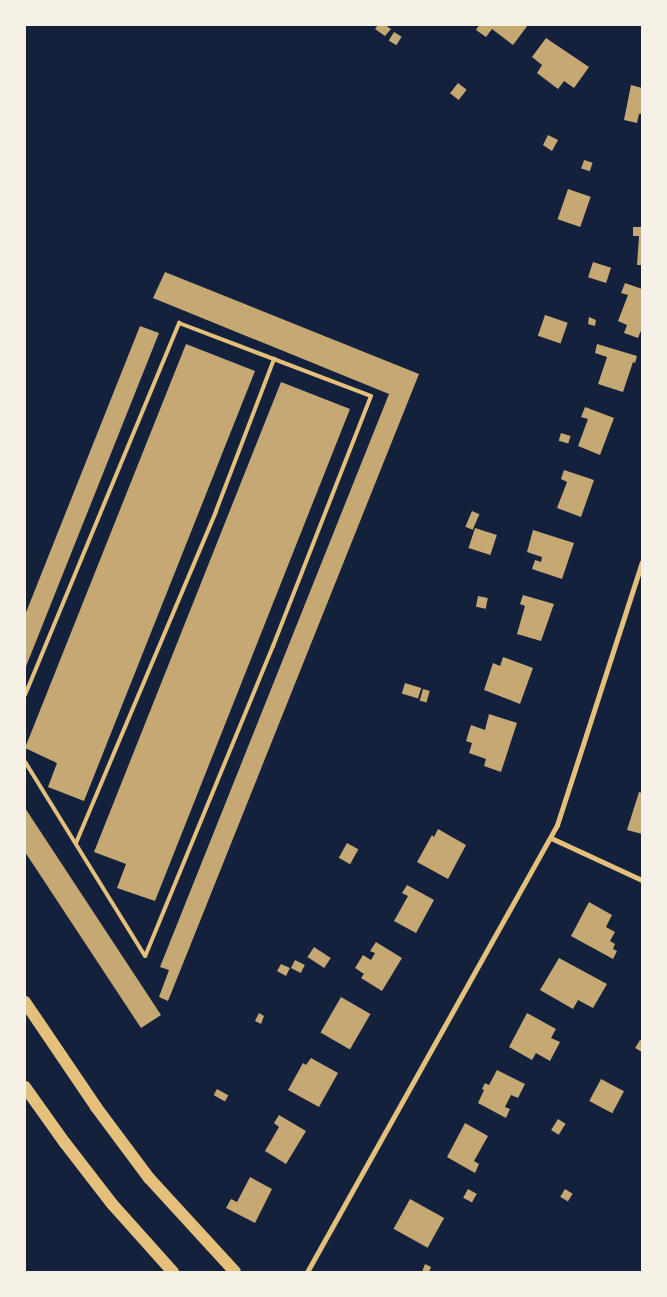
<!DOCTYPE html>
<html>
<head>
<meta charset="utf-8">
<style>
	body { margin:0 }
	#map { position:relative; width:667px; height:1297px; overflow:hidden; background:#14213d; font-family:Jost,sans-serif }
	div>[style] { position:absolute }
	.building>* { inset:0; background:#c6a872; transform-origin:0 0 }
	.service>* { height:4px; margin:-2px; padding:0 2px; transform-origin:2px; border-radius:2px; background:#e5c07b }
	.minor>* { height:5px; margin:-2.5px; padding:0 2.5px; transform-origin:2.5px; border-radius:2.5px; background:#e5c07b }
	.primary>* { height:12px; margin:-6px; padding:0 6px; transform-origin:6px; border-radius:6px; background:#e5c07b }
	span { translate:-50% -50%; white-space:nowrap; text-align:center; line-height:1.15; -webkit-text-stroke:4px #f6f1e7; paint-order:stroke }
	.frame { position:absolute; inset:0; border:26px solid #f6f1e7; pointer-events:none }
</style>
</head>
<body>
<div id="map">
	<div class="building">
		<i style="clip-path:polygon(378px 25px,385px 25px,391px 29px,385px 36px,375px 29px)"></i>
		<i style="clip-path:polygon(479px 25px,528px 25px,513px 45px,492px 29px,486px 37px,476px 30px)"></i>
		<i style="left:394px;top:32px;width:9px;height:10px;rotate:32deg"></i>
		<i style="clip-path:polygon(546px 38px,589px 67px,574px 88px,564px 81px,558px 89px,537px 73px,542px 65px,532px 57px)"></i>
		<i style="left:458px;top:83px;width:11px;height:13px;rotate:38deg"></i>
		<i style="clip-path:polygon(631px 85px,642px 88px,642px 114px,639px 114px,637px 123px,624px 120px)"></i>
		<i style="clip-path:polygon(548px 135px,558px 140px,552px 151px,543px 145px)"></i>
		<i style="left:584px;top:160px;width:9px;height:9px;rotate:18deg"></i>
		<i style="left:568px;top:189px;width:24px;height:32px;rotate:19deg"></i>
		<i style="clip-path:polygon(633px 227px,642px 227px,642px 265px,637px 265px,639px 236px,633px 236px)"></i>
		<i style="left:593px;top:262px;width:19px;height:16px;rotate:18deg"></i>
		<i style="clip-path:polygon(165px 272px,419px 374px,168px 1001px,159px 997px,169px 970px,160px 967px,389px 394px,153px 298px)"></i>
		<i style="clip-path:polygon(625px 283px,642px 289px,642px 328px,638px 338px,624px 333px,627px 325px,618px 321px,628px 295px,621px 293px)"></i>
		<i style="left:545px;top:315px;width:24px;height:22px;rotate:19deg"></i>
		<i style="clip-path:polygon(589px 317px,596px 320px,595px 326px,588px 324px)"></i>
		<i style="clip-path:polygon(140px 326px,159px 333px,25px 669px,25px 615px)"></i>
		<i style="clip-path:polygon(186px 344px,255px 371px,84px 801px,48px 787px,57px 763px,25px 748px)"></i>
		<i style="clip-path:polygon(597px 344px,637px 356px,635px 363px,633px 362px,623px 392px,598px 384px,607px 357px,595px 353px)"></i>
		<i style="clip-path:polygon(281px 382px,350px 409px,155px 901px,117px 888px,126px 864px,94px 852px)"></i>
		<i style="clip-path:polygon(585px 407px,614px 418px,600px 455px,578px 446px,588px 419px,581px 417px)"></i>
		<i style="left:561px;top:433px;width:10px;height:8px;rotate:17deg"></i>
		<i style="clip-path:polygon(564px 470px,594px 480px,581px 517px,557px 508px,567px 482px,561px 479px)"></i>
		<i style="left:472px;top:511px;width:8px;height:17px;rotate:23deg"></i>
		<i style="left:475px;top:528px;width:23px;height:21px;rotate:18deg"></i>
		<i style="clip-path:polygon(533px 530px,574px 543px,562px 579px,532px 569px,535px 560px,541px 562px,542px 557px,527px 552px)"></i>
		<i style="clip-path:polygon(523px 595px,554px 604px,541px 641px,517px 634px,525px 606px,520px 604px)"></i>
		<i style="left:478px;top:596px;width:10px;height:11px;rotate:11deg"></i>
		<i style="clip-path:polygon(503px 657px,533px 668px,520px 704px,484px 690px,493px 663px,500px 666px)"></i>
		<i style="left:405px;top:683px;width:17px;height:11px;rotate:17deg"></i>
		<i style="left:423px;top:689px;width:7px;height:12px;rotate:16deg"></i>
		<i style="clip-path:polygon(489px 714px,517px 723px,501px 772px,484px 766px,486px 759px,469px 753px,472px 743px,466px 741px,471px 725px,485px 730px)"></i>
		<i style="clip-path:polygon(639px 792px,642px 793px,642px 834px,627px 830px)"></i>
		<i style="clip-path:polygon(25px 808px,161px 1015px,141px 1028px,25px 852px)"></i>
		<i style="clip-path:polygon(438px 829px,466px 845px,448px 879px,417px 862px,432px 835px,434px 837px)"></i>
		<i style="left:347px;top:843px;width:13px;height:17px;rotate:29deg"></i>
		<i style="clip-path:polygon(407px 885px,434px 900px,416px 933px,394px 921px,408px 896px,402px 893px)"></i>
		<i style="clip-path:polygon(589px 902px,612px 915px,606px 927px,615px 932px,610px 941px,615px 944px,613px 949px,617px 951px,613px 959px,571px 936px)"></i>
		<i style="clip-path:polygon(376px 942px,402px 958px,382px 991px,361px 978px,364px 974px,355px 968px,363px 955px,371px 960px,375px 953px,370px 951px)"></i>
		<i style="left:314px;top:947px;width:20px;height:12px;rotate:33deg"></i>
		<i style="clip-path:polygon(559px 958px,607px 984px,593px 1008px,578px 1000px,573px 1009px,540px 990px)"></i>
		<i style="left:295px;top:960px;width:11px;height:9px;rotate:27deg"></i>
		<i style="clip-path:polygon(281px 964px,290px 968px,286px 976px,277px 971px)"></i>
		<i style="left:341px;top:997px;width:34px;height:41px;rotate:30deg"></i>
		<i style="clip-path:polygon(259px 1013px,264px 1016px,261px 1024px,255px 1021px)"></i>
		<i style="clip-path:polygon(527px 1013px,556px 1029px,551px 1038px,560px 1042px,550px 1061px,536px 1053px,532px 1060px,509px 1047px)"></i>
		<i style="clip-path:polygon(640px 1040px,642px 1041px,642px 1052px,635px 1048px)"></i>
		<i style="clip-path:polygon(311px 1058px,338px 1073px,319px 1107px,288px 1090px,303px 1063px,306px 1065px)"></i>
		<i style="clip-path:polygon(497px 1070px,525px 1084px,518px 1098px,511px 1095px,505px 1107px,510px 1109px,506px 1118px,478px 1103px,484px 1090px,482px 1089px,485px 1083px,489px 1085px)"></i>
		<i style="left:601px;top:1079px;width:26px;height:25px;rotate:28deg"></i>
		<i style="left:217px;top:1089px;width:13px;height:7px;rotate:29deg"></i>
		<i style="clip-path:polygon(279px 1115px,306px 1131px,286px 1164px,265px 1151px,279px 1127px,274px 1123px)"></i>
		<i style="left:558px;top:1119px;width:9px;height:13px;rotate:32deg"></i>
		<i style="clip-path:polygon(465px 1123px,488px 1136px,474px 1161px,479px 1164px,475px 1173px,447px 1157px)"></i>
		<i style="clip-path:polygon(250px 1177px,272px 1189px,255px 1223px,226px 1208px,231px 1199px,237px 1202px)"></i>
		<i style="left:468px;top:1189px;width:10px;height:10px;rotate:29deg"></i>
		<i style="left:565px;top:1189px;width:9px;height:9px;rotate:32deg"></i>
		<i style="left:410px;top:1199px;width:39px;height:34px;rotate:29deg"></i>
		<i style="clip-path:polygon(425px 1264px,431px 1267px,429px 1272px,422px 1272px)"></i>
	</div>
	<div class="service">
		<i style="left:25px;top:695px;width:403px;rotate:-67.5deg"></i>
		<i style="left:179px;top:323px;width:205px;rotate:20.8deg"></i>
		<i style="left:371px;top:396px;width:269px;rotate:111.4deg"></i>
		<i style="left:273px;top:646px;width:335px;rotate:112.4deg"></i>
		<i style="left:145px;top:956px;width:228px;rotate:-121.7deg"></i>
		<i style="left:76px;top:843px;width:360px;rotate:-67.1deg"></i>
		<i style="left:216px;top:511px;width:163px;rotate:-69.1deg"></i>
	</div>
	<div class="minor">
		<i style="left:551px;top:838px;width:100px;rotate:24.8deg"></i>
		<i style="left:307px;top:1272px;width:512px;rotate:-60.78deg"></i>
		<i style="left:557px;top:825px;width:276px;rotate:-72.1deg"></i>
	</div>
	<div class="primary">
		<i style="left:25px;top:1002px;width:127px;rotate:55.9deg"></i>
		<i style="left:96px;top:1107px;width:89px;rotate:53.3deg"></i>
		<i style="left:149px;top:1178px;width:127px;rotate:47.5deg"></i>
		<i style="left:25px;top:1087px;width:69px;rotate:54.5deg"></i>
		<i style="left:65px;top:1143px;width:78px;rotate:52.3deg"></i>
		<i style="left:113px;top:1205px;width:90px;rotate:48.2deg"></i>
	</div>
	<div class="frame"></div>
</div>
</body>
</html>
